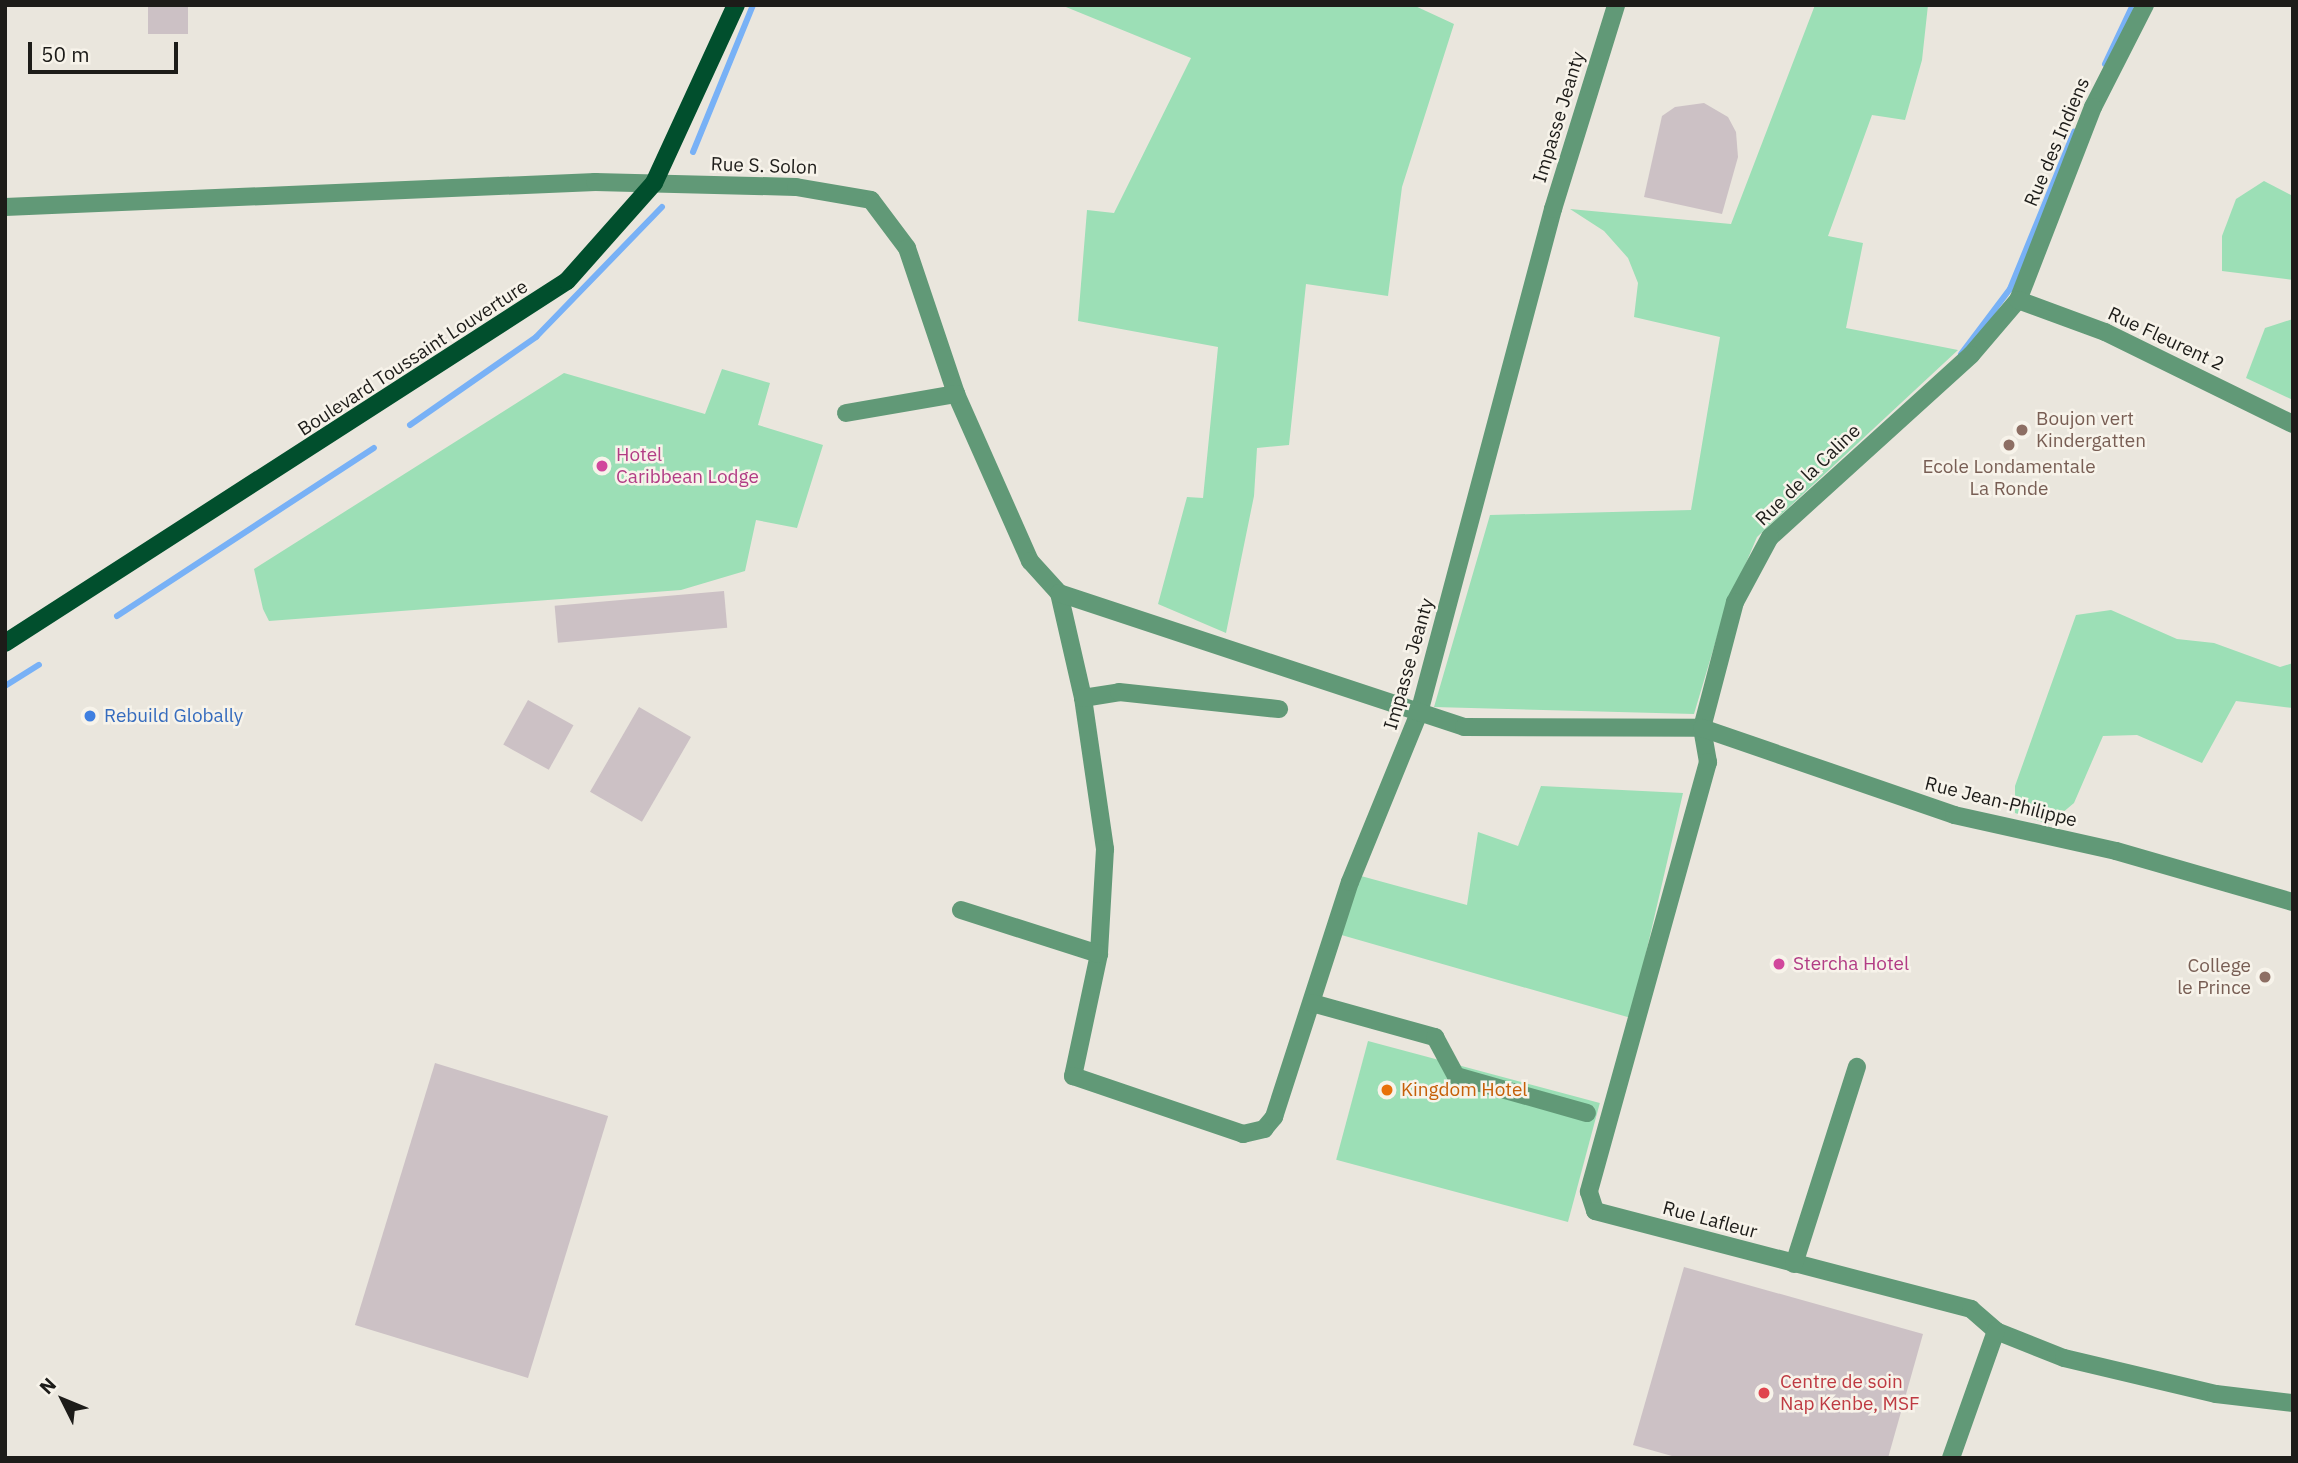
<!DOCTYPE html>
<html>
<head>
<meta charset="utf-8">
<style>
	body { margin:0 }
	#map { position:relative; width:2298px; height:1463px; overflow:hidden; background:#eae6dd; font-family:"IBM Plex Sans",sans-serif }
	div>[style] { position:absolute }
	.green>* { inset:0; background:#9cdfb6; transform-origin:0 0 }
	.stream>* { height:6px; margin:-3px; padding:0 3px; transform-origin:3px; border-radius:3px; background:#78b1f6 }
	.building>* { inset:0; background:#ccc1c5; transform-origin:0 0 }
	.minor>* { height:18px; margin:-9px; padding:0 9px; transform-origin:9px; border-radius:9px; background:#619977 }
	.major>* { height:18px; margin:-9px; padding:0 9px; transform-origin:9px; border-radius:9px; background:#014f2d }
	.dots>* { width:19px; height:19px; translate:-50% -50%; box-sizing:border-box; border:4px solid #f7f3ea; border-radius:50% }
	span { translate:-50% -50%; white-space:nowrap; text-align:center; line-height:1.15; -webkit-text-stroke:5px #f7f3ea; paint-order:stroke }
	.street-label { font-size:19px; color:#1d1c19 }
	.education-label { font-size:19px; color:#785e54 }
	.left { translate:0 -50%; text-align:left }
	.right { translate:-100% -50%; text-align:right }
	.hotel-label { font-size:19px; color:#b23c85 }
	.shop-label { font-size:19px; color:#366cbe }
	.food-label { font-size:19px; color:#c56008 }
	.health-label { font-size:19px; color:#be3a42 }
	.frame { position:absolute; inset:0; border:7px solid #1d1c19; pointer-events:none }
	.north { position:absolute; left:28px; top:1365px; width:70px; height:70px; -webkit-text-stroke:5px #f7f3ea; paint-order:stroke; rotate:313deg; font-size:19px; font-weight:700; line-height:28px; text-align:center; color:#1d1c19 }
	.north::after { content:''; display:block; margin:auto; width:24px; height:32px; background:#1d1c19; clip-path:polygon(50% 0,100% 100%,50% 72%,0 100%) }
	.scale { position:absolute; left:28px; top:42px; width:150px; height:32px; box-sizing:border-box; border:4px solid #1d1c19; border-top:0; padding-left:9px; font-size:21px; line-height:24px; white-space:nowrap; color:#1d1c19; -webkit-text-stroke:5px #f7f3ea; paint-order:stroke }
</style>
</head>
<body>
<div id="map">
	<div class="green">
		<i style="clip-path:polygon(1061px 5px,1413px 5px,1454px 24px,1402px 187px,1388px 296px,1306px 284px,1289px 445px,1257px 448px,1254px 496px,1226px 633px,1158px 604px,1187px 497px,1203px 498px,1218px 347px,1078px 321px,1087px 210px,1114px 213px,1191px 58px)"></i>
		<i style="clip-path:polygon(1815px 5px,1928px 5px,1922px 60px,1905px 120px,1872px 115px,1828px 236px,1863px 243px,1846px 328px,1958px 350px,1757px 537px,1722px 620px,1694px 714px,1434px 707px,1490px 515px,1691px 510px,1720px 337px,1634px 317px,1638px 283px,1628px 258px,1604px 231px,1570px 209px,1731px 224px)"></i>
		<i style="clip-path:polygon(2264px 181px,2293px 196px,2293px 280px,2222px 271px,2222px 236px,2236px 199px)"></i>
		<i style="clip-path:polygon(2293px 319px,2293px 400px,2246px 378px,2265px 328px)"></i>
		<i style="clip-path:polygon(722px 369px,770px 383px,758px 425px,823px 445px,797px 528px,756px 520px,745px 571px,681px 590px,269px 621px,263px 609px,254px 569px,564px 373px,705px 414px)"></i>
		<i style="clip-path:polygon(2111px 610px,2177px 639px,2214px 643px,2280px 667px,2293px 663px,2293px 708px,2236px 701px,2202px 763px,2137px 735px,2103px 736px,2074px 803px,2049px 824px,2015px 813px,2015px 786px,2076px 615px)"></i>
		<i style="clip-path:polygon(1541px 786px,1683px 793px,1631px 1018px,1338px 934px,1361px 876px,1467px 905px,1478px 832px,1518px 846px)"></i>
		<i style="left:1368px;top:1041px;width:240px;height:123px;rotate:15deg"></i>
	</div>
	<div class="stream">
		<i style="left:2105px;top:64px;width:61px;rotate:-64.7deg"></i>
		<i style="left:693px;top:152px;width:159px;rotate:-67.8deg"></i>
		<i style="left:1961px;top:354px;width:81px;rotate:-53deg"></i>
		<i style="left:2010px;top:289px;width:170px;rotate:-67.8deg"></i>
		<i style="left:410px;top:425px;width:154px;rotate:-34.9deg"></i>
		<i style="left:536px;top:337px;width:181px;rotate:-45.9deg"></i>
		<i style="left:117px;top:616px;width:307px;rotate:-33.2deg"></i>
		<i style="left:5px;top:686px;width:40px;rotate:-32deg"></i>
	</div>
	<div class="building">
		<i style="left:148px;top:5px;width:40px;height:29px"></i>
		<i style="clip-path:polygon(1704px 103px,1728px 117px,1736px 132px,1738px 157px,1722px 214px,1644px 197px,1662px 116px,1675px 107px)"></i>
		<i style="left:724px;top:591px;width:37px;height:170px;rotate:85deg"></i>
		<i style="left:528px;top:700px;width:52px;height:51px;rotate:29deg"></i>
		<i style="left:639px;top:707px;width:60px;height:98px;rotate:30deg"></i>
		<i style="left:435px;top:1063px;width:181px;height:274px;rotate:17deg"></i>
		<i style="clip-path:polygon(1684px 1267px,1923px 1334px,1888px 1458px,1679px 1458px,1633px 1445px)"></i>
	</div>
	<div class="minor">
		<i style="left:2145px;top:5px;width:114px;rotate:117deg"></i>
		<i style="left:2093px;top:107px;width:207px;rotate:111.2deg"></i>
		<i style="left:2018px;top:300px;width:72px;rotate:130.5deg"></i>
		<i style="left:1971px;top:355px;width:271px;rotate:137.8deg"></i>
		<i style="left:1770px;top:537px;width:74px;rotate:118.3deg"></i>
		<i style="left:1735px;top:602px;width:130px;rotate:104.7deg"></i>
		<i style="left:1702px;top:728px;width:35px;rotate:80deg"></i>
		<i style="left:1708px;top:762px;width:446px;rotate:105.5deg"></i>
		<i style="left:1589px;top:1192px;width:20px;rotate:72deg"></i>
		<i style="left:1595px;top:1211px;width:389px;rotate:14.6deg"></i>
		<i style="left:1971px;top:1309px;width:33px;rotate:41deg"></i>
		<i style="left:1996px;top:1331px;width:73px;rotate:21.7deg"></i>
		<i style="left:2064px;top:1358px;width:156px;rotate:13.3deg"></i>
		<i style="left:2216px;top:1394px;width:78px;rotate:6.7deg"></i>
		<i style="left:5px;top:207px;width:591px;rotate:-2.43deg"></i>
		<i style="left:595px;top:182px;width:201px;rotate:1.4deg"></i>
		<i style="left:796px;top:187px;width:76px;rotate:9.8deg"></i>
		<i style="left:871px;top:200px;width:60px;rotate:53.1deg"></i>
		<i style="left:907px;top:248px;width:154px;rotate:71.4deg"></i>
		<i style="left:956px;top:394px;width:183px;rotate:66.1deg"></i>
		<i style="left:1030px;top:561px;width:43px;rotate:47.8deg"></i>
		<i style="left:1059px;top:593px;width:108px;rotate:77.1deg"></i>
		<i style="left:1083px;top:698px;width:153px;rotate:81.7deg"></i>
		<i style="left:1105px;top:849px;width:105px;rotate:93.3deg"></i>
		<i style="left:1099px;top:954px;width:125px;rotate:102deg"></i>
		<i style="left:1073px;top:1076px;width:180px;rotate:18.8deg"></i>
		<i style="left:1243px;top:1134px;width:22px;rotate:-13deg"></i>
		<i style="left:1264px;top:1129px;width:16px;rotate:-50deg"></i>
		<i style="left:1274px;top:1117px;width:247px;rotate:-72.1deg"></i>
		<i style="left:1350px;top:882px;width:183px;rotate:-67.8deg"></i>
		<i style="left:1419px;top:713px;width:522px;rotate:-75.11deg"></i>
		<i style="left:1553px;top:209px;width:214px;rotate:-72.8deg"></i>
		<i style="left:2018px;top:300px;width:93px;rotate:20.2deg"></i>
		<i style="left:2105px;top:332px;width:209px;rotate:26.1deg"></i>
		<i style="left:846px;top:413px;width:112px;rotate:-9.8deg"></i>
		<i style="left:1059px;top:593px;width:427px;rotate:18.3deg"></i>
		<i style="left:1464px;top:727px;width:238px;rotate:0.2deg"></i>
		<i style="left:1702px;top:728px;width:267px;rotate:19deg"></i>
		<i style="left:1954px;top:815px;width:166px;rotate:12.5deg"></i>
		<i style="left:2116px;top:851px;width:184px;rotate:16.1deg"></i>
		<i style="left:1083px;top:698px;width:36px;rotate:-9deg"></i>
		<i style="left:1119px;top:692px;width:161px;rotate:6.1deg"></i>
		<i style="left:961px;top:910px;width:145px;rotate:17.7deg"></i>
		<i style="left:1312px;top:1003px;width:128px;rotate:15.5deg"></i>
		<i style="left:1435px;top:1037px;width:44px;rotate:61.7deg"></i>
		<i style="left:1456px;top:1076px;width:136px;rotate:15.8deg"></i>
		<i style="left:1794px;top:1264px;width:207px;rotate:-72.3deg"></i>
		<i style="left:1951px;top:1458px;width:135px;rotate:-70.5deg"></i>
	</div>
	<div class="major">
		<i style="left:5px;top:643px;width:668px;rotate:-32.79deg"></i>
		<i style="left:567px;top:281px;width:131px;rotate:-48.4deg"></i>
		<i style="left:654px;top:183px;width:196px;rotate:-65.3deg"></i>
	</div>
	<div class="dots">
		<i style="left:2022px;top:430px;background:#8d6e63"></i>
		<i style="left:2009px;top:445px;background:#8d6e63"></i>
		<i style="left:602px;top:466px;background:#d1479c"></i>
		<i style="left:90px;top:716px;background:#3f7fe0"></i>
		<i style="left:1779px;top:964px;background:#d1479c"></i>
		<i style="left:2265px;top:977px;background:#8d6e63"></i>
		<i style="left:1387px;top:1090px;background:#e8710a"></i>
		<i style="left:1764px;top:1393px;background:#e0444e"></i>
	</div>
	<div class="street-label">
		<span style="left:1559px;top:117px;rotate:-73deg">Impasse Jeanty</span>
		<span style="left:2057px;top:142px;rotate:-67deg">Rue des Indiens</span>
		<span style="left:764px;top:166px;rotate:2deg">Rue S. Solon</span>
		<span style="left:2166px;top:339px;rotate:25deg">Rue Fleurent 2</span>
		<span style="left:413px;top:358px;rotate:-33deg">Boulevard Toussaint Louverture</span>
		<span style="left:1808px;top:475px;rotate:-44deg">Rue de la Caline</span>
		<span style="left:1409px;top:664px;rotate:-74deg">Impasse Jeanty</span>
		<span style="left:2001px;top:802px;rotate:14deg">Rue Jean-Philippe</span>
		<span style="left:1710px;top:1220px;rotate:15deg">Rue Lafleur</span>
	</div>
	<div class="education-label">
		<span class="left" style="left:2036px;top:430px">Boujon vert<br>Kindergatten</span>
		<span style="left:2009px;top:478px">Ecole Londamentale<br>La Ronde</span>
		<span class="right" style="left:2251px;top:977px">College<br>le Prince</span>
	</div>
	<div class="hotel-label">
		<span class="left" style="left:616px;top:466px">Hotel<br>Caribbean Lodge</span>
		<span class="left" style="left:1793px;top:964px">Stercha Hotel</span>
	</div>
	<div class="shop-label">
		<span class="left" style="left:104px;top:716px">Rebuild Globally</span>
	</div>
	<div class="food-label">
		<span class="left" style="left:1401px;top:1090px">Kingdom Hotel</span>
	</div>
	<div class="health-label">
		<span class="left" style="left:1780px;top:1393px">Centre de soin<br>Nap Kenbe, MSF</span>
	</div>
	<div class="frame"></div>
	<div class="north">N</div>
	<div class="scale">50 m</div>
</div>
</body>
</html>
